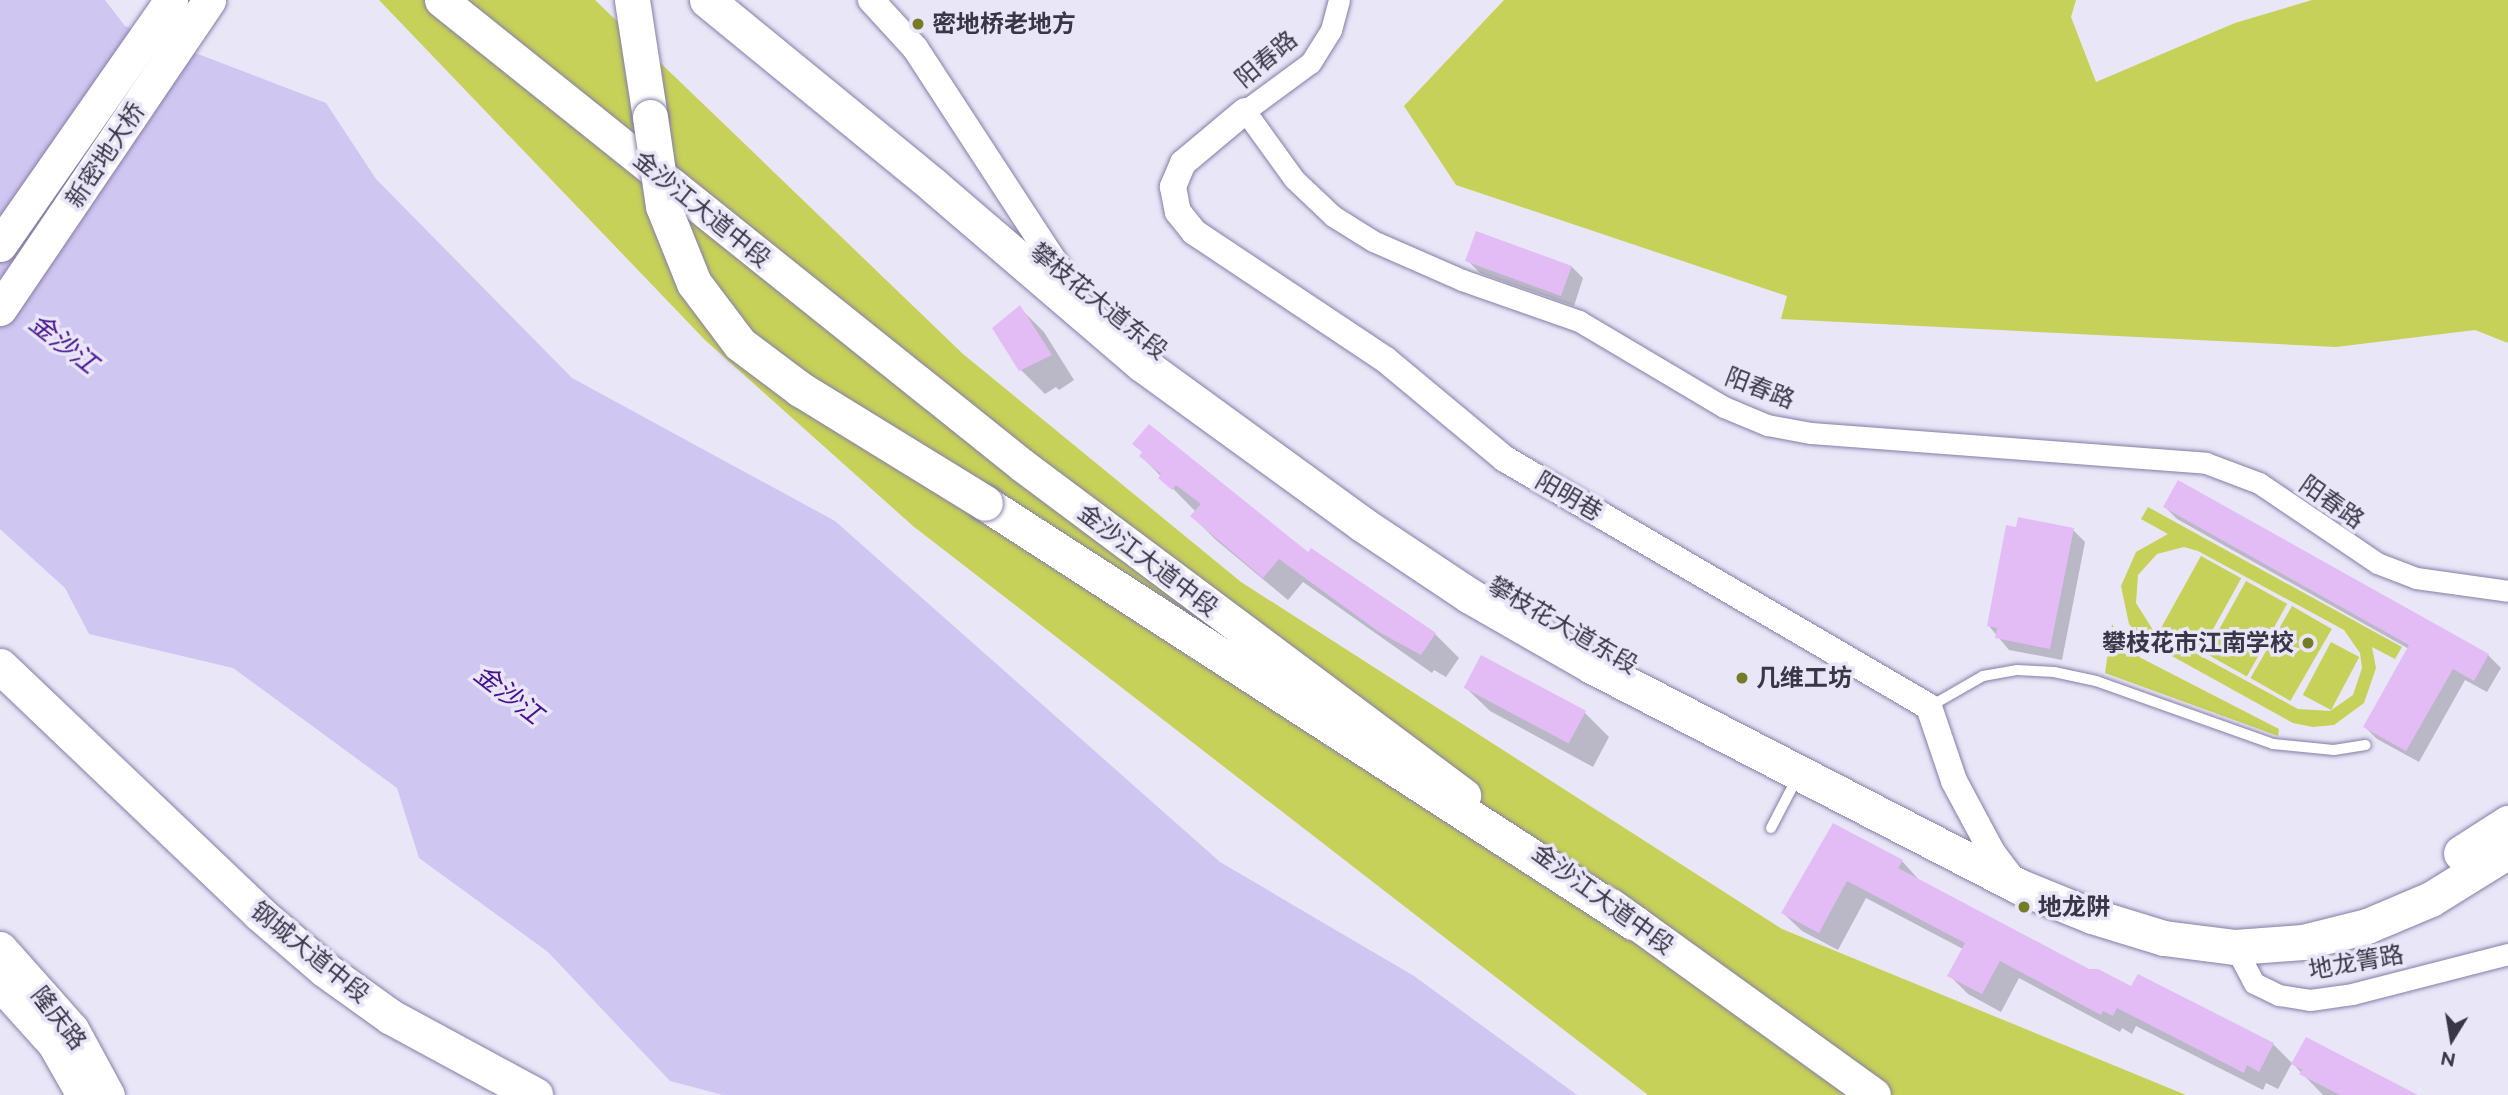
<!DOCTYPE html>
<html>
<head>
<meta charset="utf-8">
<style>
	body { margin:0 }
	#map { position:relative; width:2508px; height:1095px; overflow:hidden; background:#e9e6f8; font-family:Raleway,"Noto Sans SC",sans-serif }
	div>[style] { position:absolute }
	.green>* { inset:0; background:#c5d158; transform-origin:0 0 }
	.water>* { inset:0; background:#cfc6f1 }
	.shadow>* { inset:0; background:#0003 }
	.building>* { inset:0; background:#e3bcf6; transform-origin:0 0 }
	.roads { filter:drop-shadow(0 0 2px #867da5) drop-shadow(0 0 2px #867da5) }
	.service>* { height:10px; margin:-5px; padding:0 5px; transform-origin:5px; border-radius:5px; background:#fff }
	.minor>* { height:21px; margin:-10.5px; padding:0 10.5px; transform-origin:10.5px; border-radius:10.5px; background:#fff }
	.tertiary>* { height:26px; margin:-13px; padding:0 13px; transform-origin:13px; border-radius:13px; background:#fff }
	.primary>* { height:33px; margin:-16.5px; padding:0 16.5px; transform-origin:16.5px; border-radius:16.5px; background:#fff }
	.trunk>* { height:35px; margin:-17.5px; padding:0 17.5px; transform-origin:17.5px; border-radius:17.5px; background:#fff }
	.bridges { filter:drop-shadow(0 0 2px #867da5) drop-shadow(0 0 2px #867da5) }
	.trunk-bridge>* { height:35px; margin:-17.5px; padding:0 17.5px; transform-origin:17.5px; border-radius:17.5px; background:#fff }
	.dots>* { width:19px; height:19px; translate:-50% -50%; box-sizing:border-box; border:4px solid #e9e6f8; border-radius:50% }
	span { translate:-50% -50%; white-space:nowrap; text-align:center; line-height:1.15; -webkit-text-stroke:7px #e9e6f8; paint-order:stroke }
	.poi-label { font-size:24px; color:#393647; font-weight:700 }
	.left { translate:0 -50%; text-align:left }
	.right { translate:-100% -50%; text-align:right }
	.street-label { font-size:24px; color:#393647 }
	.water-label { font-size:26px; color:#46128c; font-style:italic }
	.north { position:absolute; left:2417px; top:1004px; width:70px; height:70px; -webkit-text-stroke:5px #e9e6f8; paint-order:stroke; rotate:191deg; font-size:19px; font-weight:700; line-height:28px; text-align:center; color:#393647 }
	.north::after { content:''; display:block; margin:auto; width:24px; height:32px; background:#393647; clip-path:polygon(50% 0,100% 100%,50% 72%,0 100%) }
</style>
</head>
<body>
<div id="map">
	<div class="green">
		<i style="clip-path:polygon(379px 0,595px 0,963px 354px,1241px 582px,1782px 929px,2186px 1095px,1648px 1095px,913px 526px,705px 340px)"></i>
		<i style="clip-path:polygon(1504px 0,2076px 0,2071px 17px,2096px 82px,2235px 23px,2312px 0,2508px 0,2508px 343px,2475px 330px,2336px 347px,1781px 319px,1787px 296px,1456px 185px,1404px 106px)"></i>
		<i style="clip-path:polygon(evenodd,2148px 507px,2402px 647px,2395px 659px,2372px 647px,2376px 668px,2364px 703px,2334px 725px,2313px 727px,2293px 723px,2143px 640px,2129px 624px,2121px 586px,2136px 552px,2168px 534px,2141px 519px,2148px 507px,2184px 547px,2198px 551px,2344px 630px,2360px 653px,2362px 668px,2353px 695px,2330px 711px,2298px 709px,2153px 630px,2136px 603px,2138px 575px,2157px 554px,2184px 547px)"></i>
		<i style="left:2201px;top:556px;width:46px;height:83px;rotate:29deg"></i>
		<i style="left:2246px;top:581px;width:47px;height:83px;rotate:29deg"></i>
		<i style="left:2292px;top:606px;width:46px;height:83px;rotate:30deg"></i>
		<i style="clip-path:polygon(2112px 624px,2128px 648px,2141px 658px,2279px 729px,2278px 736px,2105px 673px)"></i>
		<i style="left:2331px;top:642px;width:32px;height:60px;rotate:28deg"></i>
	</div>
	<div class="water">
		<i style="clip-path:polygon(0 0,105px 0,125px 26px,326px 103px,376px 179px,572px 378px,835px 521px,1220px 862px,1414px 976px,1577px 1095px,723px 1095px,670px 1081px,548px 952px,419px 858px,397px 788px,233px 668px,89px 634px,65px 588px,0 529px)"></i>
	</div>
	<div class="shadow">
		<i style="clip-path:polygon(1468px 261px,1571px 266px,1583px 278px,1574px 306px,1480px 273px)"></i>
		<i style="clip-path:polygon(1020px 308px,1044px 332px,1074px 380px,1059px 390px,1056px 387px,1045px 394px,1021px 370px)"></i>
		<i style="clip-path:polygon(1141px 456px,1435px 634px,1459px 658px,1446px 677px,1434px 670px,1432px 673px,1303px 582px,1288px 600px,1216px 540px,1192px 516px,1196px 512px)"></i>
		<i style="clip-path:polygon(2179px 482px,2488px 655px,2501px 668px,2487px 692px,2465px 680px,2419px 762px,2377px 739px,2365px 727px,2409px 649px,2177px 519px,2165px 507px)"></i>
		<i style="clip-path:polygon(2073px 530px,2085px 542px,2062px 660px,2009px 650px,1989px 626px)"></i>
		<i style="clip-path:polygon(1465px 687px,1585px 713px,1609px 737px,1593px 767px,1490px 711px)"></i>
		<i style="clip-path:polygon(1834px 825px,1902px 861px,1920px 881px,2089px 971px,2273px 1044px,2292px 1063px,2278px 1089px,2266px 1083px,2263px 1090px,2136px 1026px,2132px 1034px,2122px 1028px,2120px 1032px,2019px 978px,2001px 1012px,1968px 994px,1949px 975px,1963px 949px,1866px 898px,1838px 950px,1802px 931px,1783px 913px)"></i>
		<i style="clip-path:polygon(2293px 1064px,2414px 1095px,2323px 1095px)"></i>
	</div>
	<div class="building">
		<i style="left:1476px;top:231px;width:102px;height:32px;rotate:20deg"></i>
		<i style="clip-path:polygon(1020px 305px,1052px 355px,1019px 371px,992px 328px)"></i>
		<i style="clip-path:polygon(1149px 424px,1308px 552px,1311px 548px,1436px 633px,1421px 655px,1379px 632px,1279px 559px,1263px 578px,1190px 516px,1201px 504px,1176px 485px,1172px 490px,1158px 478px,1161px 474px,1139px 456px,1142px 452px,1132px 444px)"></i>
		<i style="clip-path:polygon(2178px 480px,2489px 654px,2474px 681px,2453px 669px,2406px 751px,2363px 727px,2409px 645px,2163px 507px)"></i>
		<i style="clip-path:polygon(2018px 517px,2074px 528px,2050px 649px,1995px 638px,1997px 628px,1987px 626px,2006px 525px,2016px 527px)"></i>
		<i style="left:1481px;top:655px;width:119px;height:37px;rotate:28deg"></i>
		<i style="clip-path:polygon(1833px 823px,1903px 860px,1898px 868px,2089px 969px,2098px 969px,2131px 986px,2138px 974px,2274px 1043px,2259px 1072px,2247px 1065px,2244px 1073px,2117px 1008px,2113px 1016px,2103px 1011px,2101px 1015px,2000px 961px,1982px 994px,1947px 976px,1965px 943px,1847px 881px,1819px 933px,1781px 913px)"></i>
		<i style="clip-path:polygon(2306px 1037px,2418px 1095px,2340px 1095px,2299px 1074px,2302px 1070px,2291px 1064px)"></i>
	</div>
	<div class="roads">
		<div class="service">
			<i style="left:1929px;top:707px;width:62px;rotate:-29.9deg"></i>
			<i style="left:1983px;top:676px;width:35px;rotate:-10deg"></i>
			<i style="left:2017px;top:670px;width:37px;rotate:3deg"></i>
			<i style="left:2054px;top:672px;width:43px;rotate:12.1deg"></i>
			<i style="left:2096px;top:681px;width:188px;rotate:19.6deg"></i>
			<i style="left:2273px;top:744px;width:61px;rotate:5.6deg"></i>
			<i style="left:2334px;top:750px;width:32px;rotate:-9deg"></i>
			<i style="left:1771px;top:828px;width:56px;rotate:-62.5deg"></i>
		</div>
		<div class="minor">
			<i style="left:1339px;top:0;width:31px;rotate:105deg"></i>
			<i style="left:1331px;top:30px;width:39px;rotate:122deg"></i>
			<i style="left:1310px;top:63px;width:81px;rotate:143.6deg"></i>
			<i style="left:1245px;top:111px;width:84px;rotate:54.2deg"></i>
			<i style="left:1294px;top:179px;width:54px;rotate:43.5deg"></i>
			<i style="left:1333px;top:216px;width:47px;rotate:32deg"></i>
			<i style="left:1373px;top:241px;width:97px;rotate:23.7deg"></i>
			<i style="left:1462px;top:280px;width:124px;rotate:19.3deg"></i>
			<i style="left:1579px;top:321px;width:169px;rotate:30.7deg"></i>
			<i style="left:1724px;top:407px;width:47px;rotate:22.7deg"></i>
			<i style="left:1767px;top:425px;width:45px;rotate:10.3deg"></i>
			<i style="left:1811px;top:433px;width:396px;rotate:4.3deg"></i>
			<i style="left:2206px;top:463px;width:57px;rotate:20.7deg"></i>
			<i style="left:2259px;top:483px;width:143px;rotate:34.1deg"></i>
			<i style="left:2377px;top:563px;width:42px;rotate:21deg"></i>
			<i style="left:2416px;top:578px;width:93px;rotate:8deg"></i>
			<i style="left:2235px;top:947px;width:41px;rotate:62.2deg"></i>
			<i style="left:2254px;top:983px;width:28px;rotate:26deg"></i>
			<i style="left:2279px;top:995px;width:31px;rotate:9deg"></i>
			<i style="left:2310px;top:1000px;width:42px;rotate:-8.1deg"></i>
			<i style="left:2352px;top:994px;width:161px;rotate:-14.4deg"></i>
		</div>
		<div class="tertiary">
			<i style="left:871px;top:0;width:65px;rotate:47.5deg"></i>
			<i style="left:915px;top:48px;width:264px;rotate:56.9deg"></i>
			<i style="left:1245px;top:111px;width:81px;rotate:140deg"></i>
			<i style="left:1183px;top:163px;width:26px;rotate:113deg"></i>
			<i style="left:1173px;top:187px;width:25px;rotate:79deg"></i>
			<i style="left:1178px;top:212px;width:26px;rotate:51deg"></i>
			<i style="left:1194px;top:232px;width:231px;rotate:33.7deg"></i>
			<i style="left:1386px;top:360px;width:155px;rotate:39.8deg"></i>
			<i style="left:1505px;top:459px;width:491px;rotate:30.3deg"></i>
			<i style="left:1929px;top:707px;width:78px;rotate:71.3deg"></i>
			<i style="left:1954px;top:781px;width:81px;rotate:61.8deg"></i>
			<i style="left:1992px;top:852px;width:36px;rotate:53deg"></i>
		</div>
		<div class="primary">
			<i style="left:441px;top:0;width:744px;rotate:38.67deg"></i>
			<i style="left:1022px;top:465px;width:552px;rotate:36.75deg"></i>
			<i style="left:0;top:245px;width:299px;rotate:-55.1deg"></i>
			<i style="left:0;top:309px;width:373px;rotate:-55.9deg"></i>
			<i style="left:1611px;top:905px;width:324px;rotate:35.8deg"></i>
			<i style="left:0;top:948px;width:108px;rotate:48.4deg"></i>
			<i style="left:72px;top:1029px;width:75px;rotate:61.4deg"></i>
			<i style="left:0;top:984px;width:81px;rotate:48deg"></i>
			<i style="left:54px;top:1044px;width:59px;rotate:60.4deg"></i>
		</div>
		<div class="trunk">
			<i style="left:632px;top:0;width:118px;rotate:81.3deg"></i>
			<i style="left:707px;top:0;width:293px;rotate:39.3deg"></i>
			<i style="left:934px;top:186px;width:274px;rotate:40.6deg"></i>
			<i style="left:1142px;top:364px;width:272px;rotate:36deg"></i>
			<i style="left:1362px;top:524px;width:130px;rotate:33.7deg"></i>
			<i style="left:1470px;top:596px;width:141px;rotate:29.8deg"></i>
			<i style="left:1592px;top:666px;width:479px;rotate:27.3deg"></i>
			<i style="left:2018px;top:886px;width:80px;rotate:22.1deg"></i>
			<i style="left:2092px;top:916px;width:75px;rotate:17deg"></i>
			<i style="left:2164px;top:938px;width:72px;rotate:7.2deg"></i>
			<i style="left:2235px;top:947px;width:68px;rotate:-4.2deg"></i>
			<i style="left:2303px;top:942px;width:66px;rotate:-14deg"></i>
			<i style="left:2367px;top:926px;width:69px;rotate:-22.9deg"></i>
			<i style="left:2431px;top:899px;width:91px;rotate:-31.9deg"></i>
			<i style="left:985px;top:503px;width:772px;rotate:32.89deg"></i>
			<i style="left:0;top:666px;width:358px;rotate:43.6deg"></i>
			<i style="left:259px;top:913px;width:86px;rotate:40.7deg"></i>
			<i style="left:324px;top:969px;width:82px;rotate:35.6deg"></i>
			<i style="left:391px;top:1017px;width:164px;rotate:28.4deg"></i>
			<i style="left:2461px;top:853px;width:56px;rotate:-32.6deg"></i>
		</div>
	</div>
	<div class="bridges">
		<div class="trunk-bridge">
			<i style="left:650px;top:117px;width:90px;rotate:81.7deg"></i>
			<i style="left:663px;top:206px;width:83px;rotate:68.1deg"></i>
			<i style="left:694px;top:283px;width:76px;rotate:53deg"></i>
			<i style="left:740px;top:344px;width:75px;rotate:36.9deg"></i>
			<i style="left:800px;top:389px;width:217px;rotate:31.6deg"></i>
		</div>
	</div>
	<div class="dots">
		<i style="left:918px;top:24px;background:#747c27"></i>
		<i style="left:2308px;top:643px;background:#747c27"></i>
		<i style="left:1742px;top:678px;background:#747c27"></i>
		<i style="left:2024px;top:907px;background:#747c27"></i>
	</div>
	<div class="poi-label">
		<span class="left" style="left:932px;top:24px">密地桥老地方</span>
		<span class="right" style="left:2294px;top:643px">攀枝花市江南学校</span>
		<span class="left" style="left:1756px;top:678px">几维工坊</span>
		<span class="left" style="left:2038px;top:907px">地龙阱</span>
	</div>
	<div class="street-label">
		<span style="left:1266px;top:59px;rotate:-40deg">阳春路</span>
		<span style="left:105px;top:155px;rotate:-56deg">新密地大桥</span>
		<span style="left:702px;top:209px;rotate:39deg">金沙江大道中段</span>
		<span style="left:1099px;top:301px;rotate:39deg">攀枝花大道东段</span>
		<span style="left:1760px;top:388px;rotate:21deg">阳春路</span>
		<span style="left:1569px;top:496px;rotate:30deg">阳明巷</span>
		<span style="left:2332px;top:502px;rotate:35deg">阳春路</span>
		<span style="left:1148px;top:560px;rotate:37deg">金沙江大道中段</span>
		<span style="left:1563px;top:625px;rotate:30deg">攀枝花大道东段</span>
		<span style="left:1603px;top:899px;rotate:36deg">金沙江大道中段</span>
		<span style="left:310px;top:952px;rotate:39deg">钢城大道中段</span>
		<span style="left:2356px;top:962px;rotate:-10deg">地龙箐路</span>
		<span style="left:59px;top:1018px;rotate:52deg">隆庆路</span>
	</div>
	<div class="water-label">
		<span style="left:63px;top:344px;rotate:38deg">金沙江</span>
		<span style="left:508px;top:695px;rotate:38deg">金沙江</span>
	</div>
	<div class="north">N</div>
</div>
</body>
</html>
